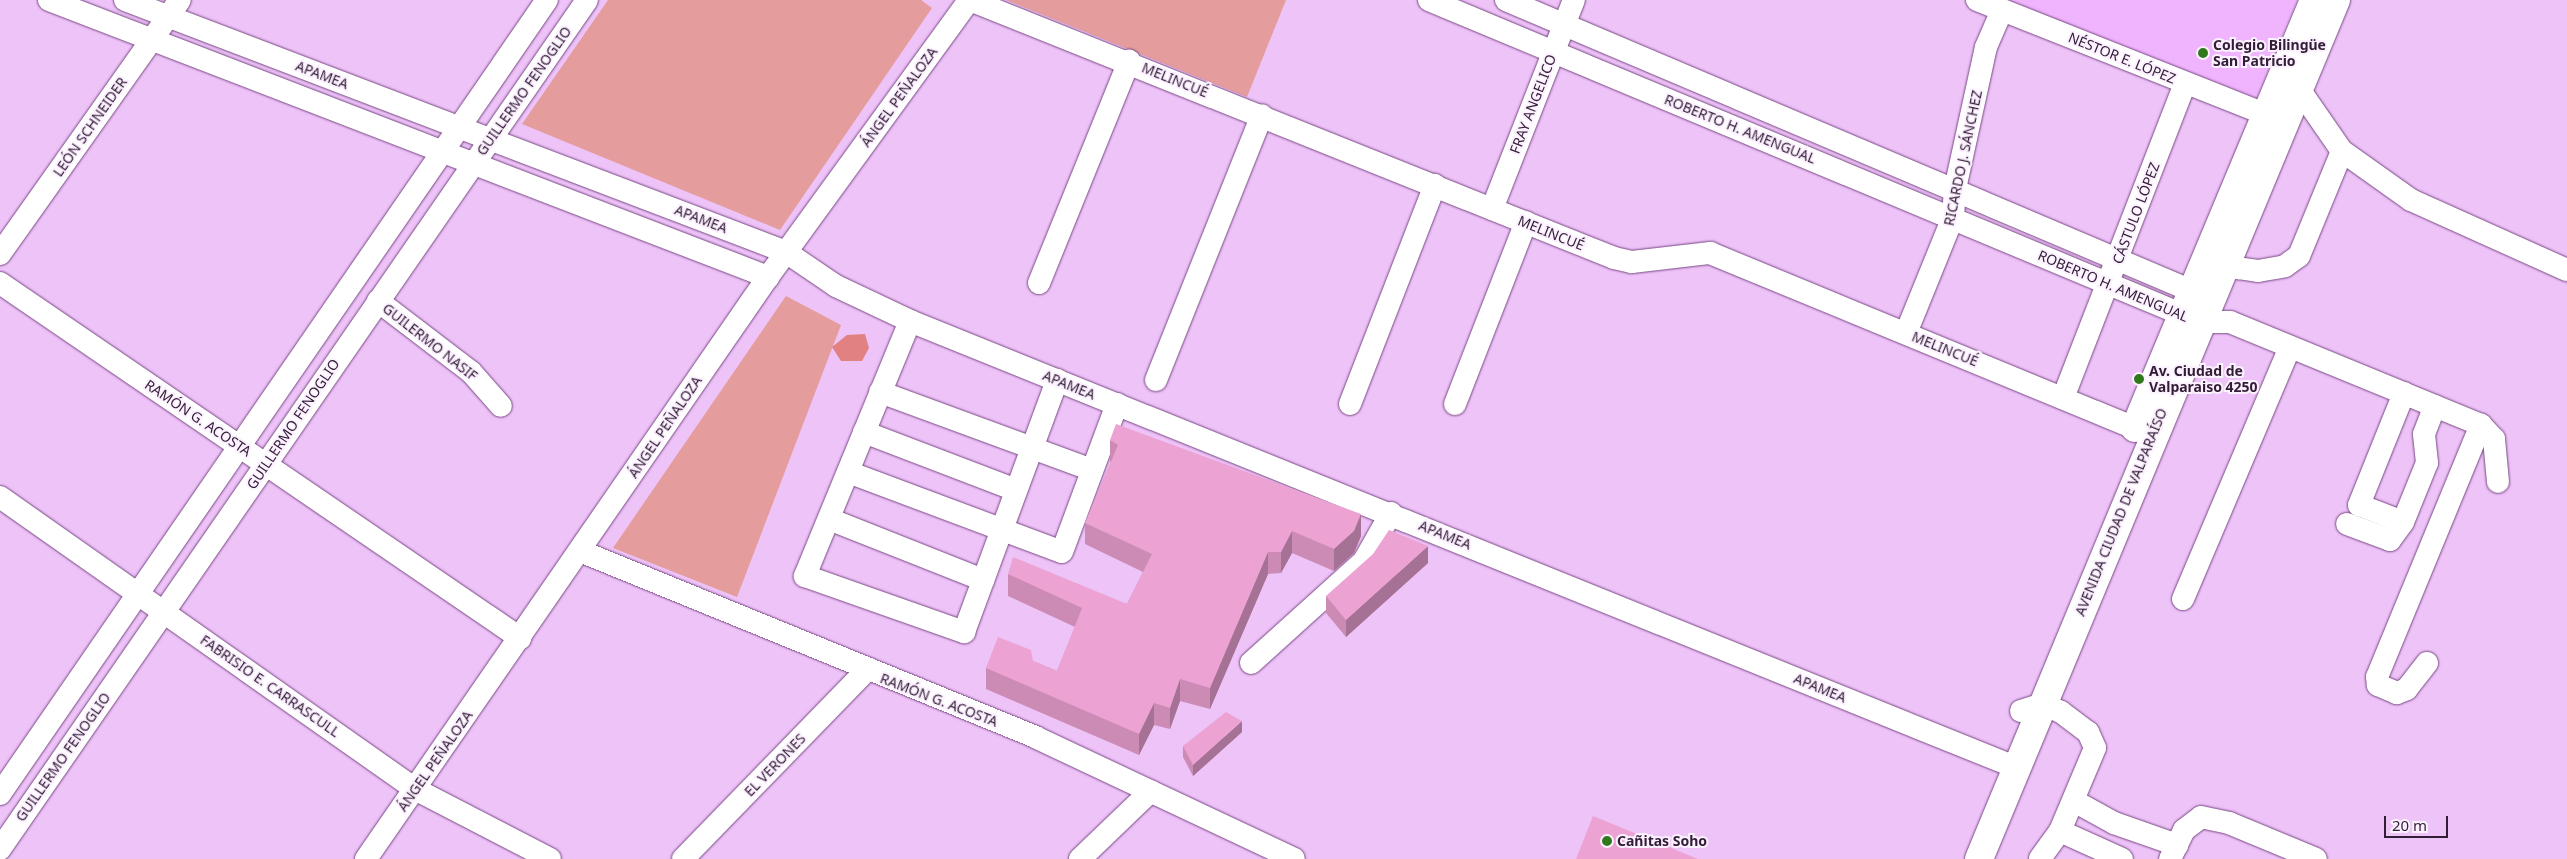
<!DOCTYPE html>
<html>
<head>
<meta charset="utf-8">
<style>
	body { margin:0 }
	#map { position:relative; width:2567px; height:859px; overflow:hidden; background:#eec3f8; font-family:"Noto Sans",sans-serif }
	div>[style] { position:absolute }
	.built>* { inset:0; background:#efb4fd }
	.green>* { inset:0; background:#e49c9c }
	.forest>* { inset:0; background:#e18182 }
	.roads { filter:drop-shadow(0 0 1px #784883) drop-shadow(0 0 1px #784883) }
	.minor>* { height:22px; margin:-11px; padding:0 11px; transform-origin:11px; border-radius:11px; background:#fff }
	.major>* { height:28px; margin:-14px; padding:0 14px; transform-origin:14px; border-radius:14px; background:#fff }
	.wall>* { inset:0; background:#cb8bb5 }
	.shaded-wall>* { inset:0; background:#a57194 }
	.building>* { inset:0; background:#eca2d3 }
	.dots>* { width:14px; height:14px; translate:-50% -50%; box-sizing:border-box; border:2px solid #fcf1ff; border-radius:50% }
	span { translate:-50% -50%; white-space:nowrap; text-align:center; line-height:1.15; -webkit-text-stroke:4px #fcf1ff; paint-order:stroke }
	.poi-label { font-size:14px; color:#321d36; font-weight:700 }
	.left { translate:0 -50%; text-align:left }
	.street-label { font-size:14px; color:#321d36 }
	.scale { position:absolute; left:2384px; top:816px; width:64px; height:22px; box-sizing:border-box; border:2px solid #321d36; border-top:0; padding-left:6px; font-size:15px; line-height:18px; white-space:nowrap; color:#321d36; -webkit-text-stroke:4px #fcf1ff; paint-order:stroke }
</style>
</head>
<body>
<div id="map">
	<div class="built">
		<i style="clip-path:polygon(2001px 0,2297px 0,2254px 104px)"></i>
	</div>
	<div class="green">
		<i style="clip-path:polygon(608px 0,921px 0,932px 8px,780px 230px,522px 124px)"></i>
		<i style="clip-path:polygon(1006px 0,1286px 0,1247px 97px)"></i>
		<i style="clip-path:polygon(786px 296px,841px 325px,737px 597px,613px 548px)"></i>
	</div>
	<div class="forest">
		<i style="clip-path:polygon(865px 334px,869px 348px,862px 361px,841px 361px,832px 347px,847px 335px)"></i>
	</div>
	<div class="roads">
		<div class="minor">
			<i style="left:49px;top:0;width:771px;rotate:21.07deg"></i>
			<i style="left:125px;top:0;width:707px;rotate:20.87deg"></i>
			<i style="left:786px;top:252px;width:60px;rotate:34.2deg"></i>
			<i style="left:836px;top:286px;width:82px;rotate:25.3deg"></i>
			<i style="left:910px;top:321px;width:1192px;rotate:21.98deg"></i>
			<i style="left:970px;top:0;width:694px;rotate:21.83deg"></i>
			<i style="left:1614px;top:258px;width:18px;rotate:13deg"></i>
			<i style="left:1632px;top:262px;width:79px;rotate:-6.6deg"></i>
			<i style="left:1710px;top:253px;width:460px;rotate:22.4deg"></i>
			<i style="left:1429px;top:0;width:836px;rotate:22.67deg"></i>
			<i style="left:2200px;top:322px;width:30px"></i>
			<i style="left:2230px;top:322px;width:271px;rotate:22.3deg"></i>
			<i style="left:2481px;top:425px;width:19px;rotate:47deg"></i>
			<i style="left:2494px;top:439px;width:43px;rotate:84.7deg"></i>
			<i style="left:1506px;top:0;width:760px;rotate:22.99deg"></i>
			<i style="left:1977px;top:0;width:312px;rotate:21.6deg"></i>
			<i style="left:2299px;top:89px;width:75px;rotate:55.3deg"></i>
			<i style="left:2342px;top:151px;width:85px;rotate:35.4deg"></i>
			<i style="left:2411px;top:200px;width:171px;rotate:24.2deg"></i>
			<i style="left:1492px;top:209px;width:225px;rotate:-68.6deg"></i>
			<i style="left:0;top:254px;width:311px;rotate:-54.7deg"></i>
			<i style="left:2223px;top:266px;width:35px;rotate:8deg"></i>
			<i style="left:2258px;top:271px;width:27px;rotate:-10deg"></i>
			<i style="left:2285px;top:266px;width:17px;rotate:-36deg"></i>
			<i style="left:2299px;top:256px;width:113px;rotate:-67.7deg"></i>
			<i style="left:0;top:283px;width:630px;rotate:34.32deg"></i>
			<i style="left:1039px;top:283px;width:240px;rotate:-67.9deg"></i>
			<i style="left:378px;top:301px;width:117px;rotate:37.4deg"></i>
			<i style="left:471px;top:372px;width:45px;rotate:48.6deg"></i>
			<i style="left:910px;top:321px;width:276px;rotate:112.4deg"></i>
			<i style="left:805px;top:576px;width:169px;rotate:19.4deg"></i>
			<i style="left:964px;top:632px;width:269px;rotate:-69.7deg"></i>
			<i style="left:1906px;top:333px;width:125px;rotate:-67.9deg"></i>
			<i style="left:1953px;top:217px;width:28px;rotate:-86deg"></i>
			<i style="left:1955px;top:189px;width:145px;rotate:-77.7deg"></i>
			<i style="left:1986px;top:47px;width:40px;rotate:-66.6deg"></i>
			<i style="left:1156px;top:380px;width:285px;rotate:-68.2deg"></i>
			<i style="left:880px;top:392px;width:226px;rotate:20.2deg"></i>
			<i style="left:2404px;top:393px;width:121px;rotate:111.9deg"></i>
			<i style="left:2359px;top:505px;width:47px;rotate:21.1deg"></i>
			<i style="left:2403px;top:522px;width:64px;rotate:-67.9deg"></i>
			<i style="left:2427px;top:463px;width:29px;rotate:-96deg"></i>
			<i style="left:2424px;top:434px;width:30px;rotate:-69deg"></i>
			<i style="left:2063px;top:398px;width:337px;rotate:-68.8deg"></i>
			<i style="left:1350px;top:404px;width:235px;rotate:-68.8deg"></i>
			<i style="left:1455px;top:404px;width:195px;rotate:-68.7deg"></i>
			<i style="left:864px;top:432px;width:163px;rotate:20.9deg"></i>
			<i style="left:848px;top:472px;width:228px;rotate:20.5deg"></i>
			<i style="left:1062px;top:552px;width:158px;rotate:-69.6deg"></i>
			<i style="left:0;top:497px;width:507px;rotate:35.13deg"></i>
			<i style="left:415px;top:789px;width:152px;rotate:27.4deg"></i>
			<i style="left:829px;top:519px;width:166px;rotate:21.6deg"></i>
			<i style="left:2347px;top:524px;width:46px;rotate:20.4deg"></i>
			<i style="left:2390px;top:540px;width:22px;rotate:-54deg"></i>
			<i style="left:580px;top:551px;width:492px;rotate:22.2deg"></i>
			<i style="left:1035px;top:737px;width:286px;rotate:25.2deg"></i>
			<i style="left:2183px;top:599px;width:274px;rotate:-67deg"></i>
			<i style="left:1251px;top:663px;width:152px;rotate:-42.1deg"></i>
			<i style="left:1364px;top:561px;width:55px;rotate:-60.6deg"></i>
			<i style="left:2427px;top:663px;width:33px;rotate:128deg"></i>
			<i style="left:2407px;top:689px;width:11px;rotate:158deg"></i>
			<i style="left:2397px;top:693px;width:21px;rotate:-157deg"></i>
			<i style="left:2378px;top:685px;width:8px;rotate:-97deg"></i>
			<i style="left:2377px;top:677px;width:273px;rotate:-67.6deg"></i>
			<i style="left:2021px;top:711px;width:23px;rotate:-18deg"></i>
			<i style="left:2043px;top:704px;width:20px;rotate:24deg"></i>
			<i style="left:2061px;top:712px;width:34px;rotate:37deg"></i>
			<i style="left:2088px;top:732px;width:17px;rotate:66deg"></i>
			<i style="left:2095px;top:748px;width:90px;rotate:112.9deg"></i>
			<i style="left:2060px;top:831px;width:34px;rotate:126deg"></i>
			<i style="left:0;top:794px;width:964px;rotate:-55.44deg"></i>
			<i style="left:2074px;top:801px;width:46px;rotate:28.8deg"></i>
			<i style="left:2114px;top:823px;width:67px;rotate:19.2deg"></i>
			<i style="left:2060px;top:831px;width:68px;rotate:24.3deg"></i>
			<i style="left:0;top:849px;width:1032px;rotate:-55.34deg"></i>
			<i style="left:366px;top:859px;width:707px;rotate:-55.37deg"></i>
			<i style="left:768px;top:277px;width:342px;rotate:-54deg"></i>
			<i style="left:683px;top:859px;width:262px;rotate:-45.8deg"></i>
			<i style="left:1080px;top:859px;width:98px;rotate:-43.8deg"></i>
			<i style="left:2170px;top:859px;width:32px;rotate:-64deg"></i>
			<i style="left:2184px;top:830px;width:21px;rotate:-37deg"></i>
			<i style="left:2201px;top:817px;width:29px;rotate:12deg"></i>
			<i style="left:2229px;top:823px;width:94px;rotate:22.5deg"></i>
		</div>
		<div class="major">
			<i style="left:2135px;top:428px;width:464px;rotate:-67.3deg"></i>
			<i style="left:1979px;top:859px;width:930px;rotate:-67.43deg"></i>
		</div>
	</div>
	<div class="wall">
		<i style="clip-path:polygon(1110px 440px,1361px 536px,1354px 553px,1334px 571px,1292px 553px,1281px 573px,1268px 574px,1210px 709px,1180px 701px,1170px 729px,1154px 725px,1139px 755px,986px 689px,986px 668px,1033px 661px,1057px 671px,1075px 627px,1008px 596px,1008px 574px,1127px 604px,1143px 572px,1085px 544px,1085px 523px,1111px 462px,1110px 462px)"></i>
		<i style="clip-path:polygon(1428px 563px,1346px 637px,1326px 613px,1326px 596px)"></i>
		<i style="clip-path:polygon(1242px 732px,1193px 776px,1183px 757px,1183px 746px)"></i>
	</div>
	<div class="shaded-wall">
		<i style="clip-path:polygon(1361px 514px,1361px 536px,1354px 553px,1334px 571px,1334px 549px)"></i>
		<i style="clip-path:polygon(1292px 531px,1292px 553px,1281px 573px,1281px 552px)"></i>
		<i style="clip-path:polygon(1428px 546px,1428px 563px,1346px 637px,1346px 620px)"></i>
		<i style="clip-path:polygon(1268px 552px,1268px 574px,1210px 709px,1210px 688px)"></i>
		<i style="clip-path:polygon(1180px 679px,1180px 701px,1170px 729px,1170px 708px)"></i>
		<i style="clip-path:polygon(1154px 703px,1154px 725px,1139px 755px,1139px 734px)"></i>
		<i style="clip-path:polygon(1242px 721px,1242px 732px,1193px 776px,1193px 765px)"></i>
	</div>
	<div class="building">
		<i style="clip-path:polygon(1116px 424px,1361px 514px,1354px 531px,1334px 549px,1292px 531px,1281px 552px,1268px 552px,1210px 688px,1180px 679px,1170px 708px,1154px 703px,1139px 734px,986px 668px,998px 637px,1031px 650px,1033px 661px,1057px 671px,1082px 608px,1008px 574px,1013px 557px,1127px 604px,1152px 554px,1085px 523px,1118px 445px,1110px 440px)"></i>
		<i style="clip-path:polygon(1389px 530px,1428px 546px,1346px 620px,1326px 596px,1373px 554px)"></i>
		<i style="clip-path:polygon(1226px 712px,1242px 721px,1193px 765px,1183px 746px)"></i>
		<i style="clip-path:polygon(1593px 816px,1698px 859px,1576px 859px)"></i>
	</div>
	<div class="dots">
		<i style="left:2203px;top:53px;background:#30781c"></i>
		<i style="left:2139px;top:379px;background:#30781c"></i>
		<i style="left:1607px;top:841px;background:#30781c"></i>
	</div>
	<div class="poi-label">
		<span class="left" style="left:2213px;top:53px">Colegio Bilingüe<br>San Patricio</span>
		<span class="left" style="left:2149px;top:379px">Av. Ciudad de<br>Valparaiso 4250</span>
		<span class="left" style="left:1617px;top:841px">Cañitas Soho</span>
	</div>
	<div class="street-label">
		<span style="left:2122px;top:58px;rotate:22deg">NÉSTOR E. LÓPEZ</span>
		<span style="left:322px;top:75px;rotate:21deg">APAMEA</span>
		<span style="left:1175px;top:80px;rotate:22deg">MELINCUÉ</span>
		<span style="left:524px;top:91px;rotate:-55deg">GUILLERMO FENOGLIO</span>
		<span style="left:899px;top:97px;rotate:-54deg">ÁNGEL PEÑALOZA</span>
		<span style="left:1533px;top:104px;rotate:-69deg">FRAY ANGELICO</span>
		<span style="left:90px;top:127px;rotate:-55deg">LEÓN SCHNEIDER</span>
		<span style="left:1740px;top:129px;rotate:22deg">ROBERTO H. AMENGUAL</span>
		<span style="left:1963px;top:158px;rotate:-78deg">RICARDO J. SÁNCHEZ</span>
		<span style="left:2136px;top:213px;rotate:-69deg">CÁSTULO LÓPEZ</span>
		<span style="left:701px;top:219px;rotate:21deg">APAMEA</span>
		<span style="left:1551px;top:233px;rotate:22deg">MELINCUÉ</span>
		<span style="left:2113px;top:286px;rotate:23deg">ROBERTO H. AMENGUAL</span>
		<span style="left:430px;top:342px;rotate:38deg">GUILERMO NASIF</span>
		<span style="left:1945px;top:349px;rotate:22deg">MELINCUÉ</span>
		<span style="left:1069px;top:385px;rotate:22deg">APAMEA</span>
		<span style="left:198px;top:418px;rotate:34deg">RAMÓN G. ACOSTA</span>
		<span style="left:293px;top:424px;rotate:-56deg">GUILLERMO FENOGLIO</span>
		<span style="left:665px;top:427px;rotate:-56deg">ÁNGEL PEÑALOZA</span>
		<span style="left:2121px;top:512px;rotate:-68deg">AVENIDA CIUDAD DE VALPARAÍSO</span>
		<span style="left:1445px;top:535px;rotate:22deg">APAMEA</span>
		<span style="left:270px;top:686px;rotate:35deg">FABRISIO E. CARRASCULL</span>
		<span style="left:1820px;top:688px;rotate:22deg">APAMEA</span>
		<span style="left:939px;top:700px;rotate:21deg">RAMÓN G. ACOSTA</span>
		<span style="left:63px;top:757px;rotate:-55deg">GUILLERMO FENOGLIO</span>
		<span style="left:435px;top:761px;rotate:-55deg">ÁNGEL PEÑALOZA</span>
		<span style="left:775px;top:765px;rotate:-46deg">EL VERONES</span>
	</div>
	<div class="scale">20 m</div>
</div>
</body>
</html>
